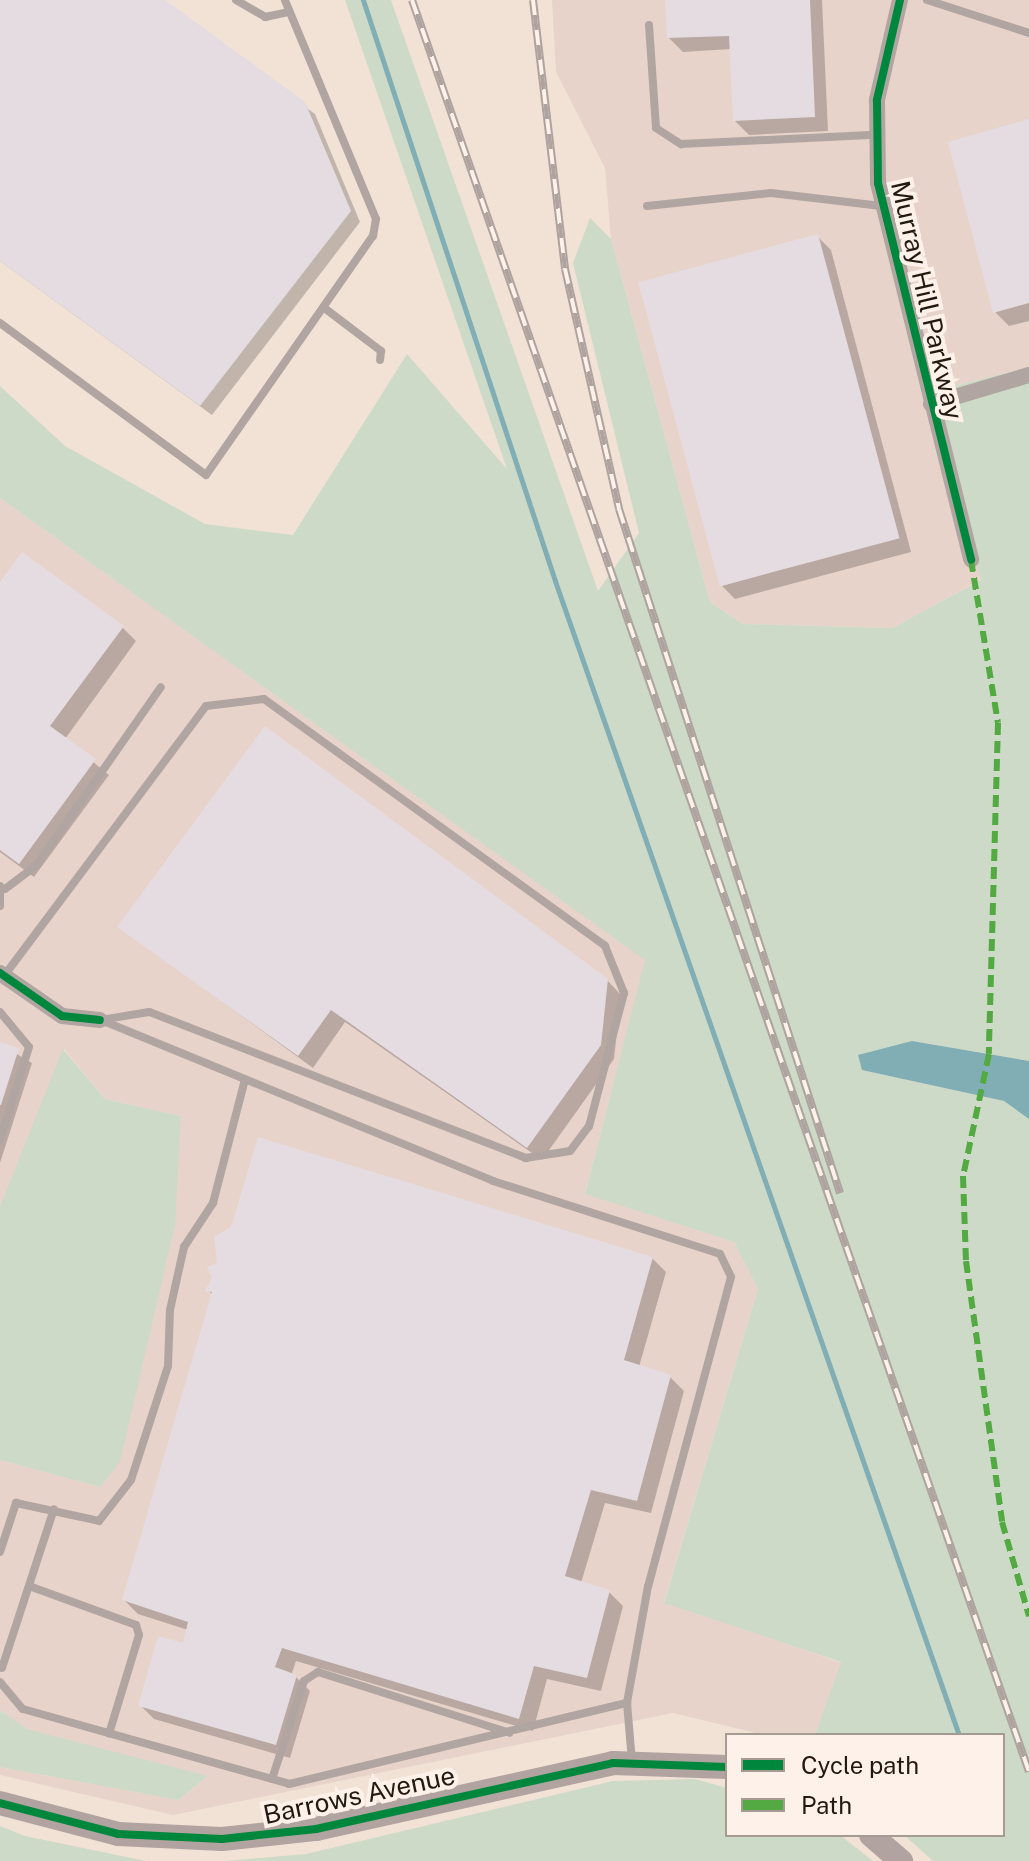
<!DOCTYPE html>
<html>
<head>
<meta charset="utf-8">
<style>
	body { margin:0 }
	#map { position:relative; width:1029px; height:1861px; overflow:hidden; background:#f2e2d6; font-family:"Public Sans",sans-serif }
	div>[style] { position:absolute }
	.industrial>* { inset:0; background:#e8d3ca }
	.green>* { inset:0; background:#cddac7 }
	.water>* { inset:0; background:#80aeb4 }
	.shadow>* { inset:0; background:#0003 }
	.stream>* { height:5px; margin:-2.5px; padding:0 2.5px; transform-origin:2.5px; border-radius:2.5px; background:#80aeb4 }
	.building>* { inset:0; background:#e4dce1; transform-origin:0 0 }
	.lane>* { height:8px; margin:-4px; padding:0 4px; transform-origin:4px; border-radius:4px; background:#b1a5a2 }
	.street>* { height:16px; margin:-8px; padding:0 8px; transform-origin:8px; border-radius:8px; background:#b1a5a2 }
	.secondary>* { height:24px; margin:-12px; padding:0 12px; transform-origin:12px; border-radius:12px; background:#b1a3a0 }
	.rail>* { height:8px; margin-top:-4px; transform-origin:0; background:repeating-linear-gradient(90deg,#fdf1e9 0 15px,#afa39f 0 30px); box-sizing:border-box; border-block:2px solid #afa39f }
	.quiet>* { height:6px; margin-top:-3px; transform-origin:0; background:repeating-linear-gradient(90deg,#53a942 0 12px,transparent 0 18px) }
	.cycleway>* { height:8px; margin:-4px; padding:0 4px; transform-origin:4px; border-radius:4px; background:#00873e }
	span { translate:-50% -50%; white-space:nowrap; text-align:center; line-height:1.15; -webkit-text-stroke:8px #fdf1e9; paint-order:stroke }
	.street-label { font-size:26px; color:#221911 }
	.legend { position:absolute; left:725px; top:1733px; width:280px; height:104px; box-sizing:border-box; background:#fdf1e9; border:2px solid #a59b93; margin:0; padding:10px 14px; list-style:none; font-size:24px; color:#221911 }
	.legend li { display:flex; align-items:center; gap:16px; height:40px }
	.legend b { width:40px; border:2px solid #a59b93 }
</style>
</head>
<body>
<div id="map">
	<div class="industrial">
		<i style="clip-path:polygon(552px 0,1029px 0,1029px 367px,934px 391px,982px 579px,892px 628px,743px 624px,710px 602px,611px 239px,605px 168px,556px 72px)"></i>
		<i style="clip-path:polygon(0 498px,646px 960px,585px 1193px,734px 1242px,758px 1289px,664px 1602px,842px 1663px,815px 1735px,764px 1735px,673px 1713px,173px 1815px,0 1775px,0 1767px,178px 1800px,207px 1777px,26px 1729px,0 1710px,0 1460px,100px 1487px,181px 1116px,105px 1099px,64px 1049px,0 1206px)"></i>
	</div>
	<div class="green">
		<i style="clip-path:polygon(345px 0,391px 0,598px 591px,639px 533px,573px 263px,590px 218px,611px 239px,710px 602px,743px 624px,892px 628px,981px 580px,934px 391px,1029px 367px,1029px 1061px,912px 1041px,863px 1070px,1004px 1101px,1029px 1119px,1029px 1861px,933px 1861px,904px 1835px,1003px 1835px,1003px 1735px,815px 1735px,841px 1662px,664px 1603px,758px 1289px,734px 1242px,585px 1194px,645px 960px,0 498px,0 386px,65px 446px,205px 524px,293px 535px,407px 354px,507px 469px)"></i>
		<i style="clip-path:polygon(63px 1049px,105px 1099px,181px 1116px,175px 1225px,120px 1462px,100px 1487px,0 1460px,0 1206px)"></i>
		<i style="clip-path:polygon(0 1710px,27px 1729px,208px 1776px,178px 1800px,0 1767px)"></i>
		<i style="clip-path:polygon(695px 1779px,727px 1788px,727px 1835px,840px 1835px,873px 1861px,225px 1861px,306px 1854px,613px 1781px)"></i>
		<i style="clip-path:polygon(0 1826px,25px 1836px,146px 1861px,0 1861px)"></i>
	</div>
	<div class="water">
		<i style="clip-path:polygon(912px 1041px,1029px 1061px,1029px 1119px,1004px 1101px,862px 1070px,858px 1055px)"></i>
	</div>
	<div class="shadow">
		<i style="clip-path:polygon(0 0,161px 0,315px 114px,360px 222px,212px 415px,0 261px)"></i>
		<i style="clip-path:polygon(667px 0,822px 0,828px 131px,749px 135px,735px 121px,731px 49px,683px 52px,669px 38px)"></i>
		<i style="clip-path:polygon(1029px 121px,1029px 321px,1009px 326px,995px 312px)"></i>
		<i style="clip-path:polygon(817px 236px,831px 250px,911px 552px,735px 599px,721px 585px)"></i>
		<i style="clip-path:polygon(0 586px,122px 627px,136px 641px,65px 739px,109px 775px,34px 877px,0 852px)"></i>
		<i style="clip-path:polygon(120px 927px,607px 980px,621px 995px,614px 1059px,542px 1160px,345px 1022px,313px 1068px)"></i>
		<i style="clip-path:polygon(0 1044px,32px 1063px,0 1163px)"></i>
		<i style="clip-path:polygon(652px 1258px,666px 1272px,639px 1367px,670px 1377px,684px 1391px,651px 1513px,605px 1503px,581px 1583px,609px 1592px,623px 1606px,601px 1691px,547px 1679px,533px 1731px,296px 1661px,292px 1673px,310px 1691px,290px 1758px,154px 1719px,140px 1705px,185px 1646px,188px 1630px,138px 1614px,124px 1600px,213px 1295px,208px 1290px)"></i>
	</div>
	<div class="stream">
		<i style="left:363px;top:0;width:612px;rotate:71.71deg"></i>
		<i style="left:555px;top:581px;width:1223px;rotate:70.71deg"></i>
	</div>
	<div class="building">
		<i style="clip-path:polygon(0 0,165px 0,305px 102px,351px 211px,200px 406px,0 261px)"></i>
		<i style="clip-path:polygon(665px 0,810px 0,815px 117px,733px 121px,729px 36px,667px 38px)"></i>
		<i style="clip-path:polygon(1029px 119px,1029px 303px,993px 313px,948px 142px)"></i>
		<i style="left:818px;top:234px;width:315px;height:186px;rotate:75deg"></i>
		<i style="clip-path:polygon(22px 552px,124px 626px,50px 726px,96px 759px,19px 864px,0 850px,0 582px)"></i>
		<i style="clip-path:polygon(265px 726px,608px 979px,601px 1045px,527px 1148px,331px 1010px,298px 1056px,117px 927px)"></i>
		<i style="clip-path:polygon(0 1042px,19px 1048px,1px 1105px,0 1105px)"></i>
		<i style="clip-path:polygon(258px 1137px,653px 1257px,624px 1360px,671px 1375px,637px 1501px,591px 1490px,565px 1576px,610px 1590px,587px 1678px,534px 1666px,519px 1719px,282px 1648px,275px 1667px,297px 1675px,276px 1745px,138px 1706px,158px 1636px,183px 1643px,188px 1622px,122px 1600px,212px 1292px,205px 1291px,212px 1277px,207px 1267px,217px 1263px,214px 1237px,231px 1227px)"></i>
	</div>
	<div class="lane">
		<i style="left:236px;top:0;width:34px;rotate:30deg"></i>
		<i style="left:265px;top:17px;width:25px;rotate:-12deg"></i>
		<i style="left:927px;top:0;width:107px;rotate:17.9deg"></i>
		<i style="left:649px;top:25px;width:103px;rotate:86.1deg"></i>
		<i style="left:656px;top:128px;width:30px;rotate:33deg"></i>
		<i style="left:681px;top:144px;width:194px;rotate:-2.7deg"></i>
		<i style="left:647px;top:206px;width:125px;rotate:-6deg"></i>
		<i style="left:771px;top:193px;width:111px;rotate:6.7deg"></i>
		<i style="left:327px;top:310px;width:68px;rotate:37.2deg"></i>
		<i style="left:381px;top:351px;width:9px;rotate:96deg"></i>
		<i style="left:0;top:323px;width:256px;rotate:36.4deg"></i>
		<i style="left:206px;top:475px;width:292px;rotate:-55.1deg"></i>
		<i style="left:373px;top:236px;width:17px;rotate:-80deg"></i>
		<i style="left:376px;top:219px;width:237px;rotate:-112.6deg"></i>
		<i style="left:0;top:886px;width:20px;rotate:90deg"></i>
		<i style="left:5px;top:889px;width:39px;rotate:-37deg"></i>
		<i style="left:36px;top:866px;width:218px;rotate:-55.1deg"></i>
		<i style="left:4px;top:976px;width:337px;rotate:-53.2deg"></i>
		<i style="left:206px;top:706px;width:58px;rotate:-6.9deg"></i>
		<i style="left:264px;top:699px;width:421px;rotate:35.9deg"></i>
		<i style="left:605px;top:946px;width:51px;rotate:68deg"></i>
		<i style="left:624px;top:993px;width:138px;rotate:104.7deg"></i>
		<i style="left:589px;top:1126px;width:31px;rotate:127deg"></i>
		<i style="left:570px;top:1151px;width:45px;rotate:171deg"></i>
		<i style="left:526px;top:1158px;width:404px;rotate:-158.8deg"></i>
		<i style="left:149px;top:1012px;width:50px;rotate:170.7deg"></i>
		<i style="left:0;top:1012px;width:45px;rotate:50.4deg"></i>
		<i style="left:29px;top:1047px;width:97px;rotate:107.3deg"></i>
		<i style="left:101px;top:1020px;width:424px;rotate:22.3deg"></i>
		<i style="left:493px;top:1181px;width:238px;rotate:17.8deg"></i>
		<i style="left:720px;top:1254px;width:25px;rotate:64deg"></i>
		<i style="left:731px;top:1277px;width:320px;rotate:105deg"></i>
		<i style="left:648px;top:1586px;width:119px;rotate:100.2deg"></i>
		<i style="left:627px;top:1703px;width:58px;rotate:85.1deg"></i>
		<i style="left:0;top:1552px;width:52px;rotate:-71.9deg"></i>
		<i style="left:16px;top:1503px;width:85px;rotate:12.2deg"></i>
		<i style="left:99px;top:1521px;width:52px;rotate:-52deg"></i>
		<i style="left:131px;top:1480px;width:120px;rotate:-72deg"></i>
		<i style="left:168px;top:1366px;width:56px;rotate:-88deg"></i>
		<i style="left:170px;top:1310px;width:65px;rotate:-77.5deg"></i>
		<i style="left:184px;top:1247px;width:53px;rotate:-56.6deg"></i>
		<i style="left:213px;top:1203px;width:124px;rotate:-75.5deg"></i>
		<i style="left:29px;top:1586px;width:114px;rotate:20deg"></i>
		<i style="left:136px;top:1625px;width:10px;rotate:73deg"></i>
		<i style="left:139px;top:1635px;width:103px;rotate:106.9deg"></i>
		<i style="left:2px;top:1668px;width:167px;rotate:-71.9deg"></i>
		<i style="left:0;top:1682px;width:35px;rotate:50deg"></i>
		<i style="left:23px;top:1709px;width:276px;rotate:15.7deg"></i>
		<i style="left:289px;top:1784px;width:348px;rotate:-13.5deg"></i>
		<i style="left:272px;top:1779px;width:103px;rotate:-71.9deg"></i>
		<i style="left:304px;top:1681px;width:17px;rotate:-33deg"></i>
		<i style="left:318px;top:1672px;width:201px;rotate:17.6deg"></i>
	</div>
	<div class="street">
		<i style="left:900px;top:0;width:103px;rotate:103deg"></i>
		<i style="left:877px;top:100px;width:83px;rotate:89.3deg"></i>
		<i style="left:878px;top:183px;width:388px;rotate:76.1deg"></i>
		<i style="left:931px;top:404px;width:102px;rotate:-16.5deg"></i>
		<i style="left:0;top:973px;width:75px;rotate:34.7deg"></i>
		<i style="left:62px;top:1016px;width:38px;rotate:6deg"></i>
	</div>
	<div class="secondary">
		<i style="left:0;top:1803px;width:122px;rotate:14.7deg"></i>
		<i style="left:118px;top:1834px;width:104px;rotate:2.8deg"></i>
		<i style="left:222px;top:1839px;width:95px;rotate:-6.1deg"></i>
		<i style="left:316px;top:1829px;width:304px;rotate:-12.5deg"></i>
		<i style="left:613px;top:1763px;width:114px;rotate:2deg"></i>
		<i style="left:871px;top:1835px;width:40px;rotate:41deg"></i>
	</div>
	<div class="rail">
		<i style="left:412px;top:0;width:1876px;rotate:70.8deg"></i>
		<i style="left:533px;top:0;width:271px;rotate:83.2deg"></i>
		<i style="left:565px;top:269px;width:246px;rotate:77.3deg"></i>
		<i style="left:619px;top:509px;width:719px;rotate:72.09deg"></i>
	</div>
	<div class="quiet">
		<i style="left:971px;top:560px;width:165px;rotate:80.6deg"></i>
		<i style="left:998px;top:723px;width:331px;rotate:91.6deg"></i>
		<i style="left:989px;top:1054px;width:125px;rotate:102deg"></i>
		<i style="left:963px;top:1176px;width:85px;rotate:88deg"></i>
		<i style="left:966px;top:1261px;width:263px;rotate:82.1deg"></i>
		<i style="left:1002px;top:1522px;width:98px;rotate:74deg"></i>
	</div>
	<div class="cycleway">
		<i style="left:900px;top:0;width:103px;rotate:103deg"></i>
		<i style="left:877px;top:100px;width:83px;rotate:89.3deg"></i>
		<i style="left:878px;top:183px;width:388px;rotate:76.1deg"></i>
		<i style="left:0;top:973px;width:75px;rotate:34.7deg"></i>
		<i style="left:62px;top:1016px;width:38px;rotate:6deg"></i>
		<i style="left:0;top:1803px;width:122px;rotate:14.7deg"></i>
		<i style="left:118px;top:1834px;width:104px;rotate:2.8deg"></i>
		<i style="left:222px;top:1839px;width:95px;rotate:-6.1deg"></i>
		<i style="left:316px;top:1829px;width:304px;rotate:-12.5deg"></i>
		<i style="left:613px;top:1763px;width:114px;rotate:2deg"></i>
	</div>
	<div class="street-label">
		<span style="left:927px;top:300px;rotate:77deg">Murray Hill Parkway</span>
		<span style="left:359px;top:1795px;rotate:-12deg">Barrows Avenue</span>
	</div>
	<ul class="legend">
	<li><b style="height:10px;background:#00873e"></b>Cycle path</li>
	<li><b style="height:10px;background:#53a942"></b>Path</li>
	</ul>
</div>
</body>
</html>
